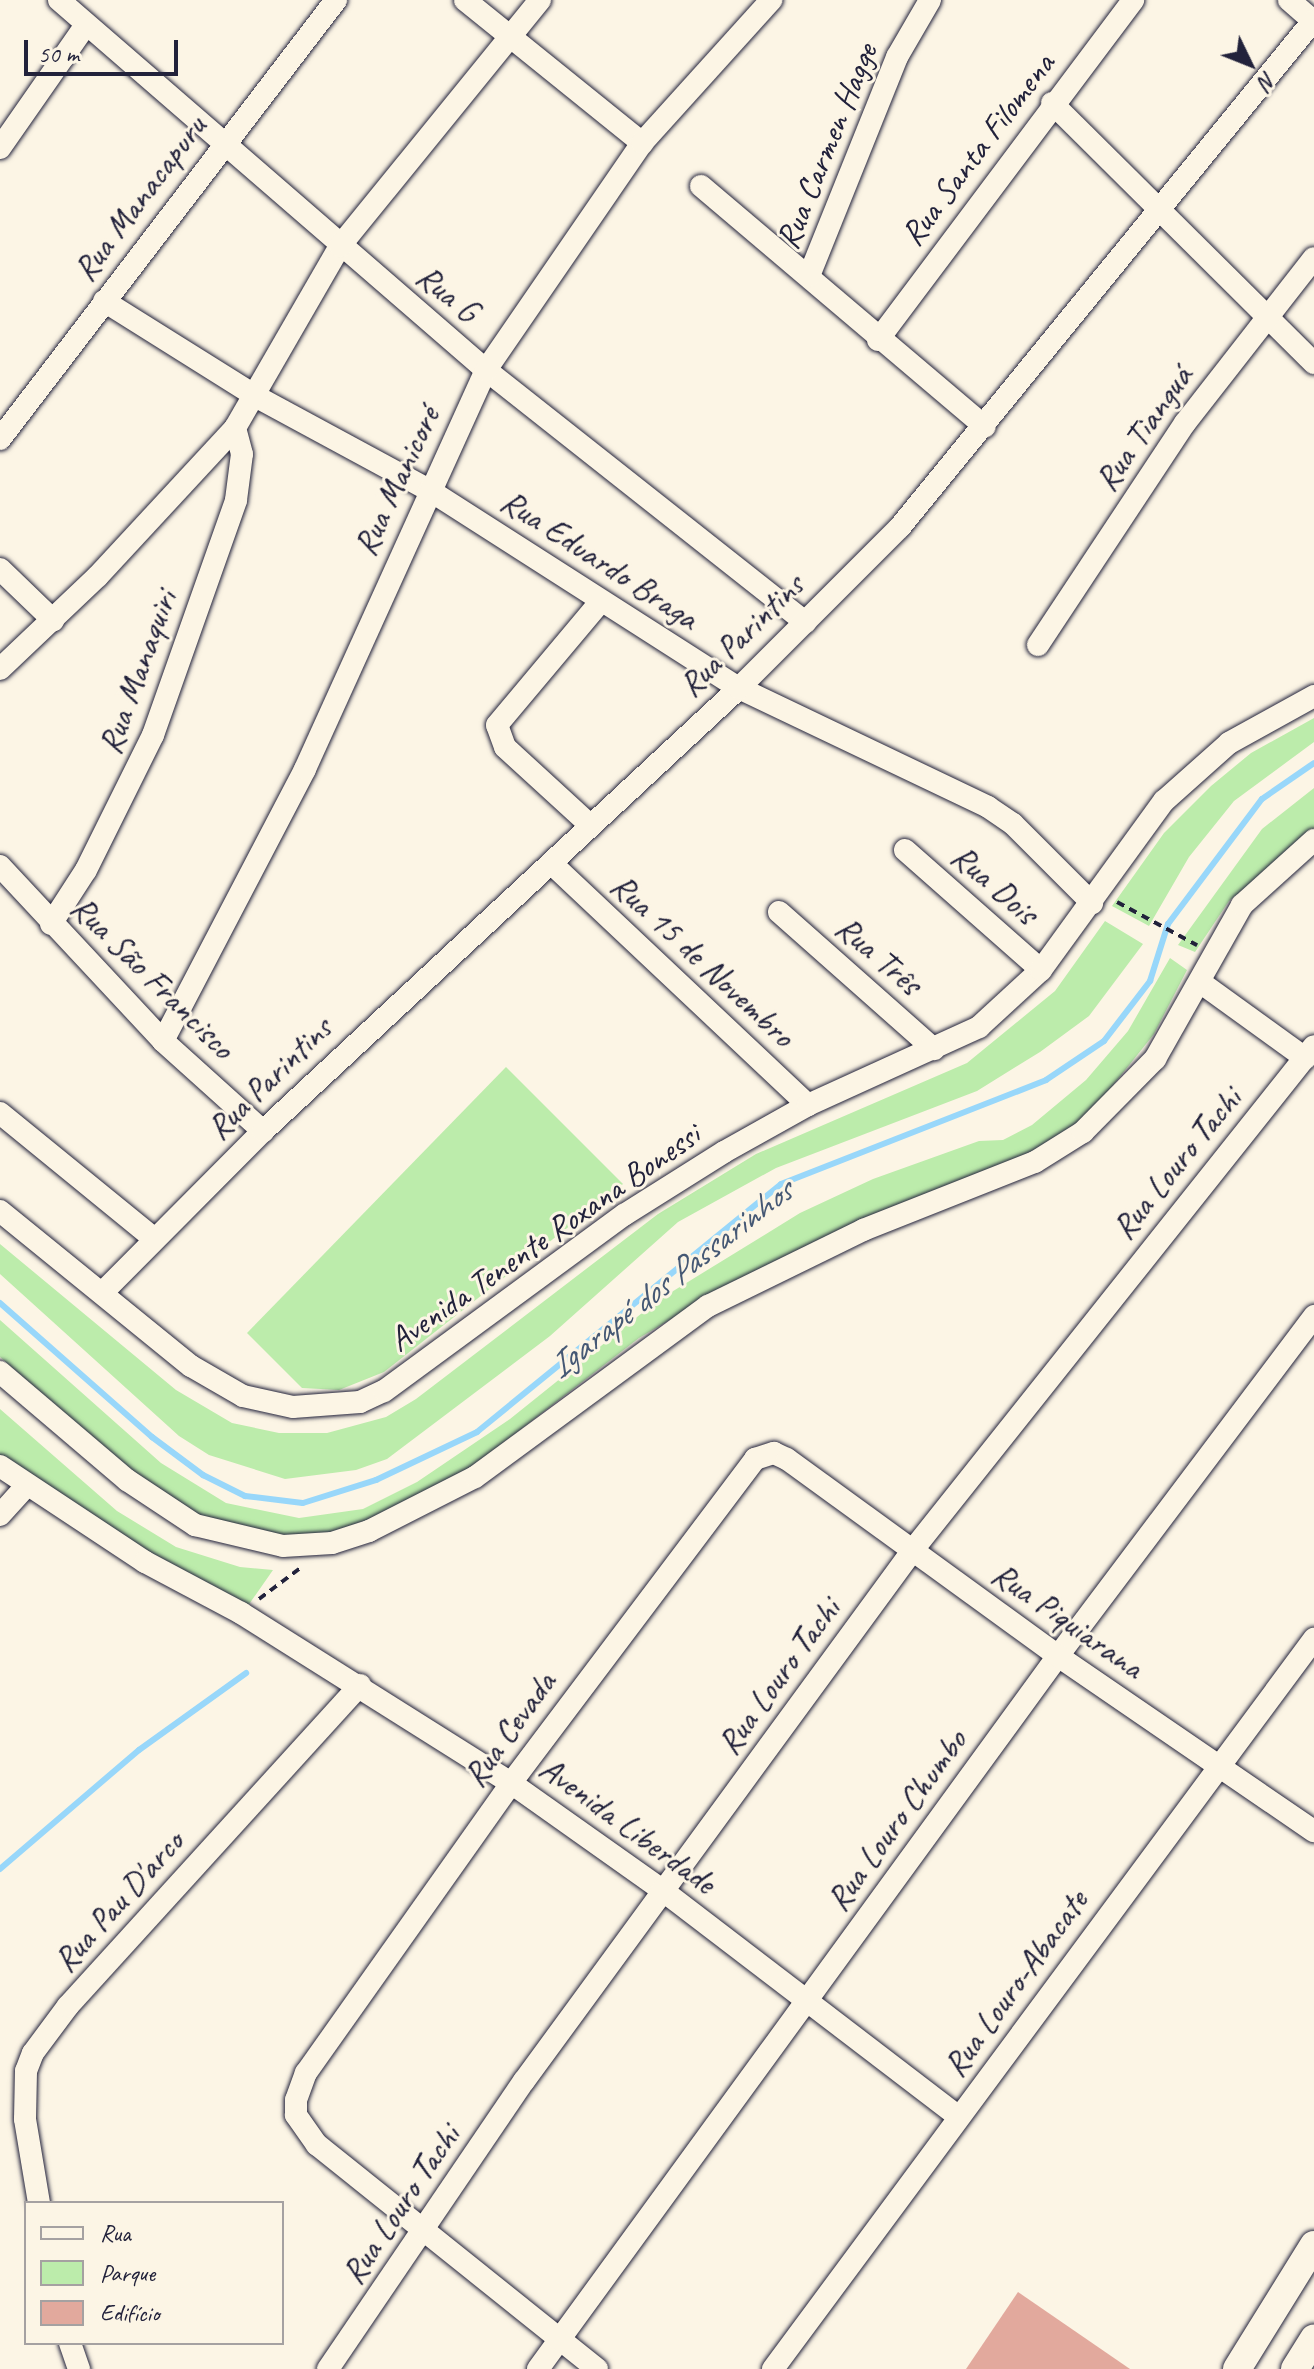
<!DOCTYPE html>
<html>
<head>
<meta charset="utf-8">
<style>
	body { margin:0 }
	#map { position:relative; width:1314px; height:2369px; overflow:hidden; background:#fcf5e5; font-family:Caveat,sans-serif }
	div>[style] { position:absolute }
	.green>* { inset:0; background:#bcecab }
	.stream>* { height:6px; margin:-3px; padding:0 3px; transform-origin:3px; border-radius:3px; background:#98d7fa }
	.building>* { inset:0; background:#e2a99d }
	.path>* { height:4px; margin-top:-2px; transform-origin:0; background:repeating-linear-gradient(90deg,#22223b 0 8px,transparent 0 14px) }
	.roads { filter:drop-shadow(0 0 2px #22223b) drop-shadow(0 0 2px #22223b) }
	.minor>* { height:22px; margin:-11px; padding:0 11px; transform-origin:11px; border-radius:11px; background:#fcf5e5 }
	.major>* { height:28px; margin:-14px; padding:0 14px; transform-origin:14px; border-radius:14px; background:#fcf5e5 }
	span { translate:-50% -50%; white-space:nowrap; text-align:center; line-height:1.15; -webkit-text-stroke:6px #fcf5e5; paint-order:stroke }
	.street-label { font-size:34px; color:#22223b }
	.water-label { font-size:36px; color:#455874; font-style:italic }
	.legend { position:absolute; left:24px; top:2201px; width:260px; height:144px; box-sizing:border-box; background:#fcf5e5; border:2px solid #a5a1a1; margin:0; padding:10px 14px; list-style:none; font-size:24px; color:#22223b }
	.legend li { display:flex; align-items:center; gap:16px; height:40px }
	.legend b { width:40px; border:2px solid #a5a1a1 }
	.north { position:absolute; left:1210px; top:24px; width:80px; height:80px; -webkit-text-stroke:6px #fcf5e5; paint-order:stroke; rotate:133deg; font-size:22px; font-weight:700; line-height:32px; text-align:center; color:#22223b }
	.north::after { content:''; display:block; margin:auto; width:28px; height:36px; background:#22223b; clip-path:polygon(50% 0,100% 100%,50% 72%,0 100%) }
	.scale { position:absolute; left:24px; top:40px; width:154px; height:36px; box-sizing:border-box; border:4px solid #22223b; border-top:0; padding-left:10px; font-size:24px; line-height:28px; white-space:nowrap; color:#22223b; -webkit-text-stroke:6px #fcf5e5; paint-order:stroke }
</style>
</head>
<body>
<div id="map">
	<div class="green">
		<i style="clip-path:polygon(1314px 718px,1314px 742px,1234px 801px,1189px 857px,1149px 926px,1112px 906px,1164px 833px,1211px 786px,1251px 753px)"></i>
		<i style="clip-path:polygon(1314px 788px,1314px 833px,1229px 901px,1195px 952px,1178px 945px,1262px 829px)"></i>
		<i style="clip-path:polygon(1105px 921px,1143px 944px,1089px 1016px,1040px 1052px,977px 1091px,776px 1168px,678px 1222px,550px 1336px,387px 1459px,356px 1470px,285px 1479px,209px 1455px,179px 1436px,0 1274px,0 1244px,176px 1390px,232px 1423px,279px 1433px,327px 1433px,386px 1417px,416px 1399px,658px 1214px,756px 1154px,967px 1063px,1055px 991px)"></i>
		<i style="clip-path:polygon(1170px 958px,1187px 970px,1154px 1034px,1094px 1109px,1058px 1139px,1028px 1158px,734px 1282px,639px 1338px,446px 1487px,345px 1533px,280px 1537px,199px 1516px,145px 1484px,0 1357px,0 1320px,161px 1463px,226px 1503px,299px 1518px,363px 1509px,417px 1482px,510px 1419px,657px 1301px,800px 1213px,873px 1179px,979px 1141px,1003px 1140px,1032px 1125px,1086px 1080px,1128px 1031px)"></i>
		<i style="clip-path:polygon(506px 1067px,623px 1184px,384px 1372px,339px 1390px,302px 1388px,247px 1333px)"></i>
		<i style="clip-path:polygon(0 1409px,117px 1511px,176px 1547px,240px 1567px,273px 1570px,245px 1610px,0 1464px)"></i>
	</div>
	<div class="stream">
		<i style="left:0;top:1303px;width:203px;rotate:41.4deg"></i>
		<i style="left:152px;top:1437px;width:64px;rotate:36.7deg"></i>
		<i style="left:203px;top:1475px;width:47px;rotate:26.6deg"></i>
		<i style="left:245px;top:1496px;width:58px;rotate:6.9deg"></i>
		<i style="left:303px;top:1503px;width:77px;rotate:-17.5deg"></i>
		<i style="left:376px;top:1480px;width:112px;rotate:-25.4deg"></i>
		<i style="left:477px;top:1432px;width:392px;rotate:-39.2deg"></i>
		<i style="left:781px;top:1184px;width:285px;rotate:-21.4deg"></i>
		<i style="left:1046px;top:1080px;width:70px;rotate:-33.9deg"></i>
		<i style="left:1104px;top:1041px;width:76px;rotate:-52.5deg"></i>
		<i style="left:1150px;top:981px;width:60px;rotate:-72.5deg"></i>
		<i style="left:1168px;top:924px;width:156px;rotate:-53.1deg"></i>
		<i style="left:1262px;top:799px;width:63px;rotate:-34.7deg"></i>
		<i style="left:0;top:1869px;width:183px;rotate:-40.6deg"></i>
		<i style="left:139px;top:1750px;width:132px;rotate:-35.7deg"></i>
	</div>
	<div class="building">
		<i style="clip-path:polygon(1018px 2292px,1130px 2369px,966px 2369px)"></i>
	</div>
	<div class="path">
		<i style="left:1117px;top:902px;width:91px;rotate:28.3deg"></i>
		<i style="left:259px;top:1599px;width:55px;rotate:-36.9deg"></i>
	</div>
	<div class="roads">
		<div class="minor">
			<i style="left:59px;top:0;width:565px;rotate:40.91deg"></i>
			<i style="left:486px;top:370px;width:407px;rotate:38.3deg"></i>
			<i style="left:465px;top:0;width:228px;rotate:38.9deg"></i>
			<i style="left:1289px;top:0;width:33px;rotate:41deg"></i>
			<i style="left:1052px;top:103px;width:369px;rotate:44.8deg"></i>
			<i style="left:0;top:148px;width:149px;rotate:-55.1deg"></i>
			<i style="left:701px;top:186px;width:372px;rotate:40.3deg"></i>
			<i style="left:809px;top:276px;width:236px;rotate:-68.1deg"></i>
			<i style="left:897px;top:57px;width:66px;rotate:-59.9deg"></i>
			<i style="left:104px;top:301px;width:181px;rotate:32.1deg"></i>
			<i style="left:257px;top:397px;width:196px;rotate:28.4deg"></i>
			<i style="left:429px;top:490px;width:368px;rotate:32.6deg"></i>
			<i style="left:739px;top:688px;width:276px;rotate:25.5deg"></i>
			<i style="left:988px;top:807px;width:30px;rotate:34deg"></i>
			<i style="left:1013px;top:824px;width:112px;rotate:45deg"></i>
			<i style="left:878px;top:340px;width:425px;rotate:-53.1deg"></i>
			<i style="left:0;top:439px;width:553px;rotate:-52.57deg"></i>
			<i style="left:0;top:569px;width:74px;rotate:43.9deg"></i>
			<i style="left:1038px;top:645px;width:266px;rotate:-56.5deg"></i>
			<i style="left:1185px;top:423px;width:209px;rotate:-52deg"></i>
			<i style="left:0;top:669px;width:135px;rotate:-43.5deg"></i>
			<i style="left:98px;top:576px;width:202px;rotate:-47.2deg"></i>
			<i style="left:235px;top:428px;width:210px;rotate:-60deg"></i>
			<i style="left:340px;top:246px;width:317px;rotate:-50.9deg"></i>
			<i style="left:590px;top:825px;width:115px;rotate:-137.5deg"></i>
			<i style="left:505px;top:747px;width:23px;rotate:-110deg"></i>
			<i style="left:497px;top:725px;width:162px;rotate:-50deg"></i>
			<i style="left:905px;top:850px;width:181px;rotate:41.4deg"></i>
			<i style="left:551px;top:863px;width:353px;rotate:43.3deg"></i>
			<i style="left:0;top:866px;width:239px;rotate:47deg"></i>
			<i style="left:163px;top:1041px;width:135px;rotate:42deg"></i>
			<i style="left:779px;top:912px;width:207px;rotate:41.5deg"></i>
			<i style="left:51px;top:924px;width:64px;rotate:-57.1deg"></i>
			<i style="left:86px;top:870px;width:151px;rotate:-63.6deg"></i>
			<i style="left:153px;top:735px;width:249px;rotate:-70.5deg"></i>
			<i style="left:236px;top:500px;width:46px;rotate:-82.6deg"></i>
			<i style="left:242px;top:454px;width:27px;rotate:-105deg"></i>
			<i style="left:1200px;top:982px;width:130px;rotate:35.9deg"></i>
			<i style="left:163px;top:1041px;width:307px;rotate:-62.4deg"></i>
			<i style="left:305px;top:769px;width:438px;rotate:-65.6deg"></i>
			<i style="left:486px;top:370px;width:275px;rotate:-55.5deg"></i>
			<i style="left:642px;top:143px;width:193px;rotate:-47.9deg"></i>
			<i style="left:0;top:1113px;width:196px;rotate:39.2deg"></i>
			<i style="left:0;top:1211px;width:246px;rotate:39.1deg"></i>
			<i style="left:191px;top:1366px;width:60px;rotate:30deg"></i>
			<i style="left:243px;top:1396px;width:51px;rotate:12.4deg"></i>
			<i style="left:293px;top:1407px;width:67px;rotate:-4.3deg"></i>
			<i style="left:360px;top:1402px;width:26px;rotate:-25deg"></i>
			<i style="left:384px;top:1391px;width:298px;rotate:-36.3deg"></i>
			<i style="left:624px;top:1215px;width:118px;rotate:-32.2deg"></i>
			<i style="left:724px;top:1152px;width:96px;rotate:-29.2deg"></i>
			<i style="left:808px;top:1105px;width:188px;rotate:-24.5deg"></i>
			<i style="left:979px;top:1027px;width:84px;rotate:-42.6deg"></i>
			<i style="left:1041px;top:970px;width:209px;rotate:-54deg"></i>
			<i style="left:1164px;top:801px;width:87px;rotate:-41.7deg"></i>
			<i style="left:1229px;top:743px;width:97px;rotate:-28.9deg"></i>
			<i style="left:102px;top:1293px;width:228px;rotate:-45.2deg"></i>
			<i style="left:263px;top:1131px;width:650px;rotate:-42.94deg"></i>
			<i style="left:739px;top:688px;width:228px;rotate:-45deg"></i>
			<i style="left:900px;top:527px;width:653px;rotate:-50.78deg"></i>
			<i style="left:0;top:1372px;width:167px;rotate:40.4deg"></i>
			<i style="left:127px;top:1480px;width:82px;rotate:33.5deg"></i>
			<i style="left:195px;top:1525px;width:90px;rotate:13.4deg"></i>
			<i style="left:283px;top:1546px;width:49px;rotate:-3.5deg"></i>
			<i style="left:332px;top:1543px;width:39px;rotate:-18deg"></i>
			<i style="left:369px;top:1531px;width:119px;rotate:-27deg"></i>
			<i style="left:475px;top:1477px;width:289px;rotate:-36.3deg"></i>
			<i style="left:708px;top:1306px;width:173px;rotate:-26.1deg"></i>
			<i style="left:863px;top:1230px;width:185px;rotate:-21.6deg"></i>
			<i style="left:1035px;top:1162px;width:57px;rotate:-32deg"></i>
			<i style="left:1083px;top:1132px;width:103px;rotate:-45.4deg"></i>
			<i style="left:1155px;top:1059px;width:177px;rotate:-60.5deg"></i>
			<i style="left:1242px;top:905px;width:97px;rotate:-42.1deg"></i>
			<i style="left:0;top:1466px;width:174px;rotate:33.5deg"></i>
			<i style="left:145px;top:1562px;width:109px;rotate:28deg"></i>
			<i style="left:241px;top:1613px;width:319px;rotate:32.2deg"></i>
			<i style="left:511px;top:1783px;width:185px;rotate:35.3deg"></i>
			<i style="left:662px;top:1890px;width:372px;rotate:37.4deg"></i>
			<i style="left:0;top:1515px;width:39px;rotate:-48deg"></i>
			<i style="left:39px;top:2203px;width:85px;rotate:-99.5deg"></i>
			<i style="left:25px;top:2119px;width:48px;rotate:-88.8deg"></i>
			<i style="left:26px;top:2071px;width:19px;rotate:-69deg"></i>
			<i style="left:33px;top:2053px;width:59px;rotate:-53.3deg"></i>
			<i style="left:68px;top:2006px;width:434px;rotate:-47.7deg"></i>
			<i style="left:70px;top:2343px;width:28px;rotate:71deg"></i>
			<i style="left:328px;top:2369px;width:348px;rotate:-55.8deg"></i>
			<i style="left:524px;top:2081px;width:657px;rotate:-53.79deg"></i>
			<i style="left:912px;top:1551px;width:645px;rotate:-51.48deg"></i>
			<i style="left:538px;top:2369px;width:882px;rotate:-53.9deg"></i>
			<i style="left:1058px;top:1656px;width:426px;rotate:-53deg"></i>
			<i style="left:597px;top:2369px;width:359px;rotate:-141.3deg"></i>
			<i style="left:317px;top:2145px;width:37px;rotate:-125deg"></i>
			<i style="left:296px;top:2115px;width:15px;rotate:-90deg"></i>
			<i style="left:296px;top:2100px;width:29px;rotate:-70deg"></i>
			<i style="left:306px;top:2073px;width:355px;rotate:-54.7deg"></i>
			<i style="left:511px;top:1783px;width:406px;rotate:-53deg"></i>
			<i style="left:755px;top:1459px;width:20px;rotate:-18deg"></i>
			<i style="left:774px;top:1453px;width:14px;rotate:25deg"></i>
			<i style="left:787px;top:1459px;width:335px;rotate:36deg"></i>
			<i style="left:1058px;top:1656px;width:310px;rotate:34.4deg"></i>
			<i style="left:773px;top:2369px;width:909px;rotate:-53.46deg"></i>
		</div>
		<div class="major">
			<i style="left:1237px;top:2369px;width:146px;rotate:-58.2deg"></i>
			<i style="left:1295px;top:2369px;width:36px;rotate:-58deg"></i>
		</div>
	</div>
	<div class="street-label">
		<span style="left:826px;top:146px;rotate:-68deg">Rua Carmen Hagge</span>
		<span style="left:977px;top:149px;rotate:-53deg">Rua Santa Filomena</span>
		<span style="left:139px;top:198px;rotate:-53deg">Rua Manacapuru</span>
		<span style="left:448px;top:293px;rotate:40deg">Rua G</span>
		<span style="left:1143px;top:428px;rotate:-55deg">Rua Tianguá</span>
		<span style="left:396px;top:481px;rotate:-65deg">Rua Manicoré</span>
		<span style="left:600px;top:559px;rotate:33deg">Rua Eduardo Braga</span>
		<span style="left:741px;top:635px;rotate:-44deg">Rua Parintins</span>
		<span style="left:137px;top:672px;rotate:-70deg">Rua Manaquiri</span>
		<span style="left:995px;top:884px;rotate:41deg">Rua Dois</span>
		<span style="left:879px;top:955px;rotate:41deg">Rua Três</span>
		<span style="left:703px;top:960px;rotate:43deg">Rua 15 de Novembro</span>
		<span style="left:153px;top:977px;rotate:45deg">Rua São Francisco</span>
		<span style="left:269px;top:1078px;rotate:-44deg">Rua Parintins</span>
		<span style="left:1176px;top:1163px;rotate:-51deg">Rua Louro Tachi</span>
		<span style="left:544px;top:1237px;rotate:-35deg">Avenida Tenente Roxana Bonessi</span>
		<span style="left:1068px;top:1620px;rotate:35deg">Rua Piquiarana</span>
		<span style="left:778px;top:1676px;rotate:-54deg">Rua Louro Tachi</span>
		<span style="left:509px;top:1729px;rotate:-54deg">Rua Cevada</span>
		<span style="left:896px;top:1820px;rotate:-54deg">Rua Louro Chumbo</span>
		<span style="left:628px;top:1825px;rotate:36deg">Avenida Liberdade</span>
		<span style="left:118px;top:1901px;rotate:-48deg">Rua Pau D'arco</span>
		<span style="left:1015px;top:1983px;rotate:-54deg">Rua Louro-Abacate</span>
		<span style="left:400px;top:2204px;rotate:-56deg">Rua Louro Tachi</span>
	</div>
	<div class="water-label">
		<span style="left:670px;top:1279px;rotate:-38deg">Igarapé dos Passarinhos</span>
	</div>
	<ul class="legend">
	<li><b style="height:10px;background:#fcf5e5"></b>Rua</li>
	<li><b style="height:22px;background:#bcecab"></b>Parque</li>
	<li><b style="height:22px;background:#e2a99d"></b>Edifício</li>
	</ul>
	<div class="north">N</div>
	<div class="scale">50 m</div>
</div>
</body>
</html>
